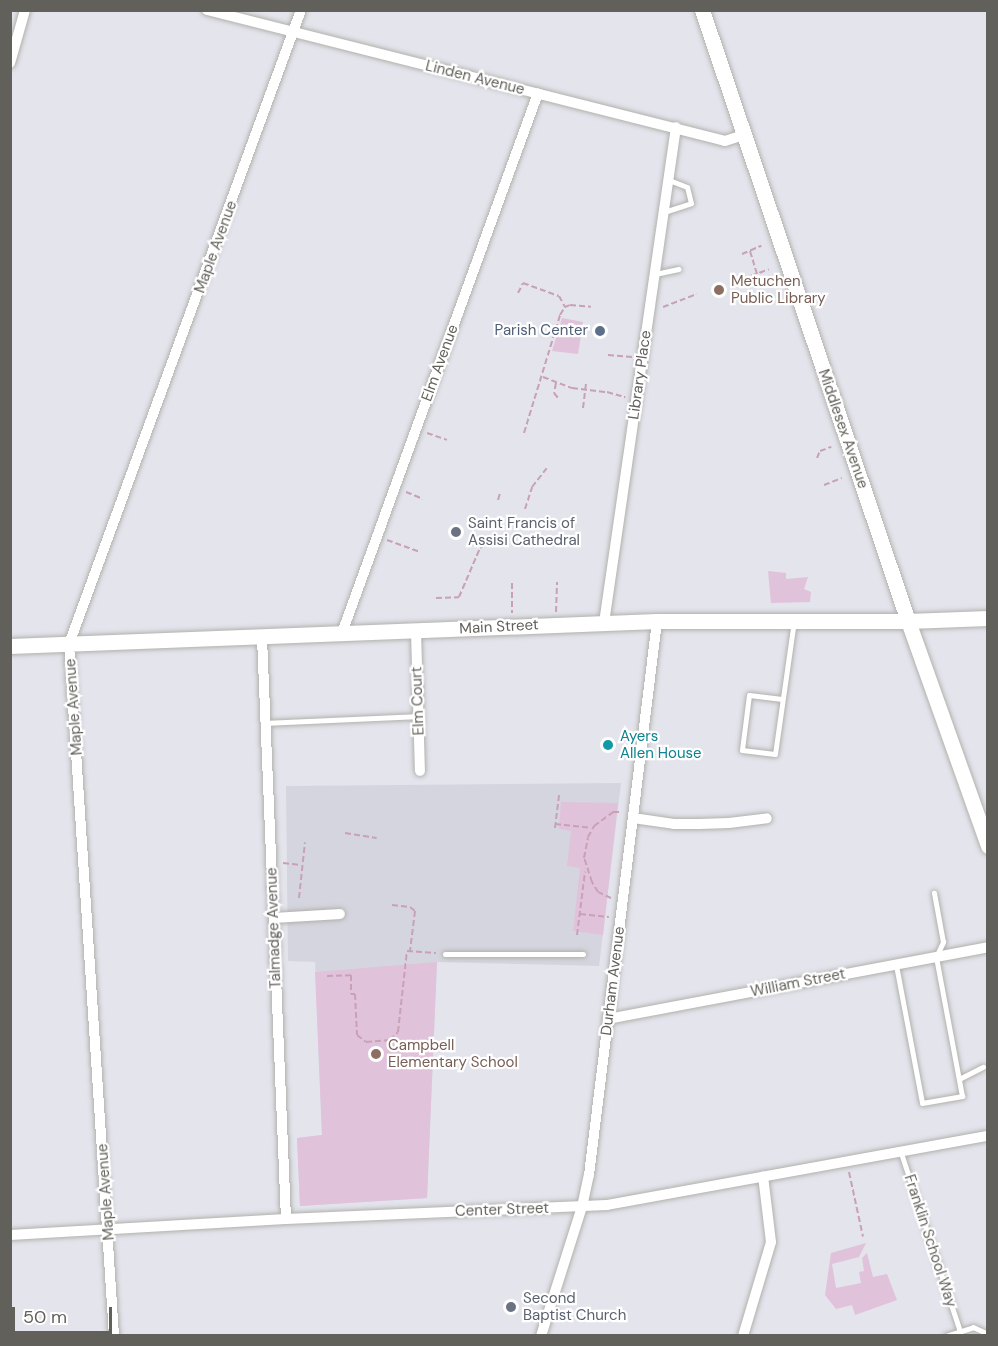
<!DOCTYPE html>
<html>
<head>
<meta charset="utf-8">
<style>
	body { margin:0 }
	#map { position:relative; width:998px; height:1346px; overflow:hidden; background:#e3e4ec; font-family:"DM Sans",sans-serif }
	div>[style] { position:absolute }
	.education>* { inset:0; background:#d5d5df }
	.green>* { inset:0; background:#e1c2db }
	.path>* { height:2px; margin-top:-1px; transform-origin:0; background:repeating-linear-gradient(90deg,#c8a1b6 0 6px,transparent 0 9px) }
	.roads { filter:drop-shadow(0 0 2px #b2b1ac) drop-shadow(0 0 2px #b2b1ac) }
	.lane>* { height:5px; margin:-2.5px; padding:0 2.5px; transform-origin:2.5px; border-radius:2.5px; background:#fff }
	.street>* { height:10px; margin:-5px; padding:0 5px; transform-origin:5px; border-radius:5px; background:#fff }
	.secondary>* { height:15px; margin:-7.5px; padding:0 7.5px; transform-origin:7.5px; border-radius:7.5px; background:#fff }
	.dots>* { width:16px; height:16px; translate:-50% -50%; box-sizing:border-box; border:3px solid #fff; border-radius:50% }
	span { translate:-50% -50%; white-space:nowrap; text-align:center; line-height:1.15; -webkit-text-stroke:4.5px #fff; paint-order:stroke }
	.street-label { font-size:15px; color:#62605b }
	.education-label { font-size:15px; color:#785e54 }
	.left { translate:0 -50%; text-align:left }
	.service-label { font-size:15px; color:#4e5e75 }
	.right { translate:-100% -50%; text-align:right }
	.worship-label { font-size:15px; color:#5b616d }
	.culture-label { font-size:15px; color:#0d838f }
	.frame { position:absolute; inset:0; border:12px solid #62605b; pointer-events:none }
	.scale { position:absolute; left:12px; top:1307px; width:100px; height:27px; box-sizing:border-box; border:3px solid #62605b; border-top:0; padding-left:8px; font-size:18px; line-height:21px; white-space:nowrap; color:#62605b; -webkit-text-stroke:4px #fff; paint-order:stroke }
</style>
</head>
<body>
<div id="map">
	<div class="education">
		<i style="clip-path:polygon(621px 783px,599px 966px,437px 962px,427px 1198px,300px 1206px,297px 1138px,322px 1135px,315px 962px,288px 961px,286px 786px)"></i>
	</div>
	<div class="green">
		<i style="clip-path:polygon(562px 318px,583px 322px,578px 354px,552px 351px)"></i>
		<i style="clip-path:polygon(768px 571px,786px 573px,786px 579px,808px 577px,804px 589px,811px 592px,810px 602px,771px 603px)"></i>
		<i style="clip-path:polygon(561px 802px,618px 803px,603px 935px,573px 931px,580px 868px,567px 866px,571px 831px,559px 829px)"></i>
		<i style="clip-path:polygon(437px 962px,427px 1198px,300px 1206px,297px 1138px,322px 1135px,315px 972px)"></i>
		<i style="clip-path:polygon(866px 1243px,859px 1257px,832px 1264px,836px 1288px,861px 1283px,859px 1272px,864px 1271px,862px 1258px,867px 1253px,873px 1277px,887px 1274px,897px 1300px,855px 1315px,852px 1305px,836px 1309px,825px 1295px,831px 1253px)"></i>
	</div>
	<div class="path">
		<i style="left:750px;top:251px;width:24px;rotate:73deg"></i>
		<i style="left:742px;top:254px;width:21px;rotate:-23deg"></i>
		<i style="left:734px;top:282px;width:37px;rotate:-20deg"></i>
		<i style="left:518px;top:293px;width:11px;rotate:-63deg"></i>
		<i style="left:523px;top:283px;width:38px;rotate:20deg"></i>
		<i style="left:559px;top:296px;width:13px;rotate:61deg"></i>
		<i style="left:663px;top:307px;width:36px;rotate:-21deg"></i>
		<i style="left:608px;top:355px;width:24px;rotate:5deg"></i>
		<i style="left:543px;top:377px;width:31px;rotate:21deg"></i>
		<i style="left:572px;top:388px;width:35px;rotate:7deg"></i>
		<i style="left:607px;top:392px;width:19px;rotate:16deg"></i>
		<i style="left:556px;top:383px;width:10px;rotate:101deg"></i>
		<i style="left:554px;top:393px;width:6px;rotate:51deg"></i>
		<i style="left:583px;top:408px;width:25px;rotate:-83deg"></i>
		<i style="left:427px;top:433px;width:21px;rotate:19deg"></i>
		<i style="left:524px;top:433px;width:123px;rotate:-73deg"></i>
		<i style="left:560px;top:315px;width:9px;rotate:-58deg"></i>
		<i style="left:565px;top:307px;width:5px;rotate:-22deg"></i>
		<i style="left:570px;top:305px;width:21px;rotate:5deg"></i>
		<i style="left:817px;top:458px;width:8px;rotate:-67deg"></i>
		<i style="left:820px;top:451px;width:12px;rotate:-20deg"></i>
		<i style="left:824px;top:485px;width:19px;rotate:-21deg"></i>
		<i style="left:406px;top:492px;width:18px;rotate:22deg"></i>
		<i style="left:498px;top:500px;width:7px;rotate:-74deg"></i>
		<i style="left:525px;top:509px;width:23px;rotate:-72deg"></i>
		<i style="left:532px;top:487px;width:24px;rotate:-52deg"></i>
		<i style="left:387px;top:540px;width:33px;rotate:20deg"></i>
		<i style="left:512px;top:583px;width:30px;rotate:90deg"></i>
		<i style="left:436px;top:598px;width:23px;rotate:-2deg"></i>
		<i style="left:459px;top:597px;width:53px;rotate:-66.8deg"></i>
		<i style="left:480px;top:548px;width:21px;rotate:-29deg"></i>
		<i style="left:556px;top:612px;width:30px;rotate:-88deg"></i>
		<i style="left:555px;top:824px;width:36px;rotate:6deg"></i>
		<i style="left:555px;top:828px;width:33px;rotate:-83deg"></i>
		<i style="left:345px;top:833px;width:32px;rotate:9deg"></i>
		<i style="left:283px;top:863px;width:18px;rotate:6deg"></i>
		<i style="left:299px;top:898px;width:56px;rotate:-83.9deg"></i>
		<i style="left:611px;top:898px;width:14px;rotate:-155deg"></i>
		<i style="left:598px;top:892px;width:12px;rotate:-121deg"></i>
		<i style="left:592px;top:882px;width:25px;rotate:-108deg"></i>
		<i style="left:584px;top:858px;width:21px;rotate:-79deg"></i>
		<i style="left:588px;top:837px;width:13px;rotate:-61deg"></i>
		<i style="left:594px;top:826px;width:24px;rotate:-36deg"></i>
		<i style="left:613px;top:812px;width:8px"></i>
		<i style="left:392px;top:905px;width:18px;rotate:6deg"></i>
		<i style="left:410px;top:907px;width:6px;rotate:39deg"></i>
		<i style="left:415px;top:911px;width:40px;rotate:97.1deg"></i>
		<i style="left:580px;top:914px;width:29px;rotate:6deg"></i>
		<i style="left:577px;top:935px;width:64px;rotate:-82.8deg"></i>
		<i style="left:327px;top:976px;width:24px;rotate:-2deg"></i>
		<i style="left:351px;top:975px;width:19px;rotate:90deg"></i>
		<i style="left:351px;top:994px;width:4px"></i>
		<i style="left:355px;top:994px;width:41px;rotate:87.2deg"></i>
		<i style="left:357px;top:1035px;width:11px;rotate:38deg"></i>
		<i style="left:366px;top:1042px;width:24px;rotate:-5deg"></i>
		<i style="left:390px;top:1040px;width:11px;rotate:-45deg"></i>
		<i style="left:398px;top:1032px;width:81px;rotate:-83.7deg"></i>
		<i style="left:407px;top:951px;width:29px;rotate:4deg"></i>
		<i style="left:849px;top:1172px;width:66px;rotate:77.8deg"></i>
	</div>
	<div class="roads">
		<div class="lane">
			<i style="left:664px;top:212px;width:28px;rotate:-18deg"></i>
			<i style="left:691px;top:203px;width:16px;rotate:-104deg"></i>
			<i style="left:687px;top:187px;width:19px;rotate:-159deg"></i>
			<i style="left:655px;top:274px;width:24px;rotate:-12deg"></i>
			<i style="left:782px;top:699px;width:33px;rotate:-173deg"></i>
			<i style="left:749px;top:695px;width:55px;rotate:97.3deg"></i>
			<i style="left:742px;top:750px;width:33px;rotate:7deg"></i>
			<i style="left:775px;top:754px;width:134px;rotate:-81.9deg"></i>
			<i style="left:266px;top:723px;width:152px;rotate:-2.6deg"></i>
			<i style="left:445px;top:954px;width:138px"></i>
			<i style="left:896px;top:965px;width:140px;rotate:79.3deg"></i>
			<i style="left:922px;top:1103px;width:41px;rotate:-9.9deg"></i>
			<i style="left:962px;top:1096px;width:141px;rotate:-100.6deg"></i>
			<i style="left:936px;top:957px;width:17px;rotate:-65deg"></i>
			<i style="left:943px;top:942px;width:50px;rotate:-100.4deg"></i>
			<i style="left:959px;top:1079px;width:27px;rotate:-27deg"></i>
			<i style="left:900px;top:1150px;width:191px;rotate:71.7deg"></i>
			<i style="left:946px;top:1336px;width:28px;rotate:-18deg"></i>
			<i style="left:973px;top:1327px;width:17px;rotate:25deg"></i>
		</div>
		<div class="street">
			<i style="left:207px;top:10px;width:534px;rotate:14.19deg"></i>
			<i style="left:725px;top:141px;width:19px;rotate:-18deg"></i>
			<i style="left:10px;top:63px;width:55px;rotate:-74.2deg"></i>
			<i style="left:604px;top:623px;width:501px;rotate:-81.74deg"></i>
			<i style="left:416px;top:631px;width:140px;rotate:88.4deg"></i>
			<i style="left:342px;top:633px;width:574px;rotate:-70.05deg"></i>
			<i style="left:262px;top:637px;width:582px;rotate:87.64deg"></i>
			<i style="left:633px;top:818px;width:41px;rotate:8.3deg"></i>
			<i style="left:674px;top:824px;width:25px"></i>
			<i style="left:699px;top:824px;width:30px;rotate:-2deg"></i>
			<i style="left:729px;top:823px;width:38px;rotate:-7deg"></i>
			<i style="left:274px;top:918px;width:66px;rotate:-3.5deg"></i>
			<i style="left:608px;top:1019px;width:387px;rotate:-10.7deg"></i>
			<i style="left:10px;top:1235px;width:276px;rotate:-3.3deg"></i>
			<i style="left:286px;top:1219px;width:321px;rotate:-2.5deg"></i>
			<i style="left:607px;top:1205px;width:387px;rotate:-10.3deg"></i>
			<i style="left:114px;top:1336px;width:693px;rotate:-93.72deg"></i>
			<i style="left:69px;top:644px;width:675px;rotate:-69.9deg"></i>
			<i style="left:541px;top:1336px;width:135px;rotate:-72.4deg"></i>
			<i style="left:582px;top:1207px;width:33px;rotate:-78deg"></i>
			<i style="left:589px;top:1175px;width:558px;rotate:-83deg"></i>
			<i style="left:743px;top:1336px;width:98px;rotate:-73.4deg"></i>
			<i style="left:771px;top:1242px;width:66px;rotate:-96.9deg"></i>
		</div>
		<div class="secondary">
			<i style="left:702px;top:10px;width:645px;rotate:71.37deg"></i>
			<i style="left:908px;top:621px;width:239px;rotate:70.4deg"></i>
			<i style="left:10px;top:646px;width:647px;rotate:-2.21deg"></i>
			<i style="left:657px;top:621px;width:251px"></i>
			<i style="left:908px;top:621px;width:80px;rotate:-2.1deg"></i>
		</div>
	</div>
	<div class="dots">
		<i style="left:719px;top:290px;background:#8d6e63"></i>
		<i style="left:600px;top:331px;background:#5c6f8a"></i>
		<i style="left:456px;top:532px;background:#6b7280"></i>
		<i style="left:608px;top:745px;background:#0f9aa8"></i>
		<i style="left:376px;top:1054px;background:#8d6e63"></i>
		<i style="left:511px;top:1307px;background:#6b7280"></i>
	</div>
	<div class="street-label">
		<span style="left:475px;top:78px;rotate:14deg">Linden Avenue</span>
		<span style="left:216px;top:247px;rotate:-70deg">Maple Avenue</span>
		<span style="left:440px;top:363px;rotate:-70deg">Elm Avenue</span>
		<span style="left:640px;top:375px;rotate:-82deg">Library Place</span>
		<span style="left:843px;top:429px;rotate:71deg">Middlesex Avenue</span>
		<span style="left:499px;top:627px;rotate:-3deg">Main Street</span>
		<span style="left:418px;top:701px;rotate:-92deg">Elm Court</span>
		<span style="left:74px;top:707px;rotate:-94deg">Maple Avenue</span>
		<span style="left:274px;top:928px;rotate:-92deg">Talmadge Avenue</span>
		<span style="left:613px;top:981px;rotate:-83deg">Durham Avenue</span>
		<span style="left:798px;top:983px;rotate:-11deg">William Street</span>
		<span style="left:106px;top:1192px;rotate:-94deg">Maple Avenue</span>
		<span style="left:502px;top:1210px;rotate:-2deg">Center Street</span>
		<span style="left:930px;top:1241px;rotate:72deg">Franklin School Way</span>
	</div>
	<div class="education-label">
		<span class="left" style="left:731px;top:290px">Metuchen<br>Public Library</span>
		<span class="left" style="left:388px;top:1054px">Campbell<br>Elementary School</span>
	</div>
	<div class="service-label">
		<span class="right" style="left:588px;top:331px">Parish Center</span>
	</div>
	<div class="worship-label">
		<span class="left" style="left:468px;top:532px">Saint Francis of<br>Assisi Cathedral</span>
		<span class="left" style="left:523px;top:1307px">Second<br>Baptist Church</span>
	</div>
	<div class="culture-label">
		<span class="left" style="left:620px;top:745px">Ayers<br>Allen House</span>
	</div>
	<div class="frame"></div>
	<div class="scale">50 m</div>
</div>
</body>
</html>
